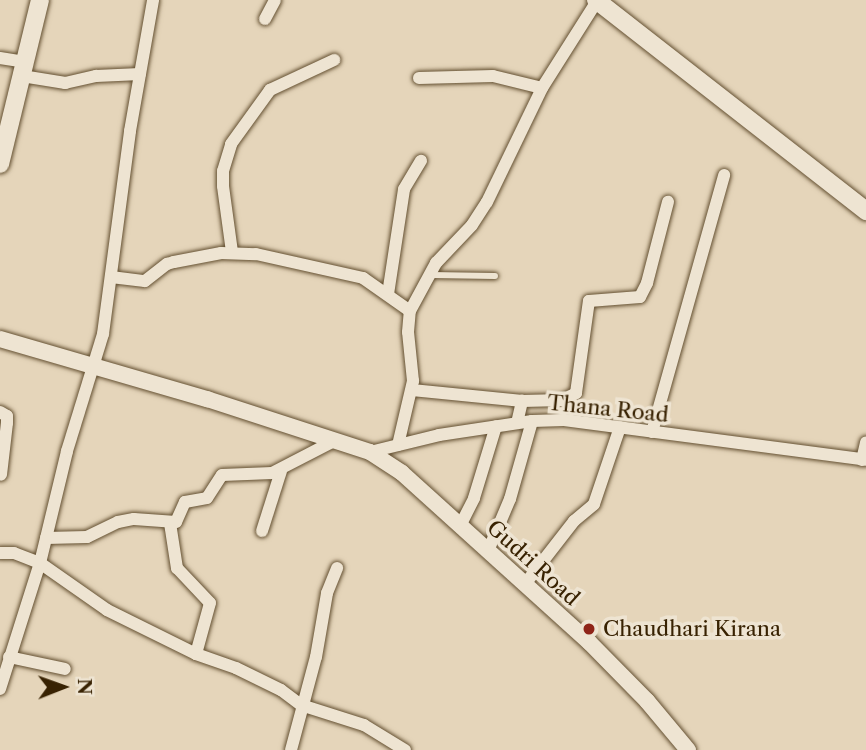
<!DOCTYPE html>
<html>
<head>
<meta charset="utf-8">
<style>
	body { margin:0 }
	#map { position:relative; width:866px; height:750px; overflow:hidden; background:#e5d5ba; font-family:"Libre Caslon Text",serif }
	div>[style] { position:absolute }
	.roads { filter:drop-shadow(0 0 2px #634f30) drop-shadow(0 0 2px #634f30) }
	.service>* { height:6px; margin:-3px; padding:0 3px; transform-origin:3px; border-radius:3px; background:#eee4d2 }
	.minor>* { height:12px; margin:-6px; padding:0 6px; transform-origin:6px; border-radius:6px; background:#eee4d2 }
	.tertiary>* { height:16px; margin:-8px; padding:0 8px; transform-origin:8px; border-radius:8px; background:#eee4d2 }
	.secondary>* { height:18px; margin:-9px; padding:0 9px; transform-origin:9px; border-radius:9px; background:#eee4d2 }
	.dots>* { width:19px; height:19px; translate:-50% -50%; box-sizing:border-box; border:4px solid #eee4d2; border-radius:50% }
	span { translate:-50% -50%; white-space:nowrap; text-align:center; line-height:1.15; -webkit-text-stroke:7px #eee4d2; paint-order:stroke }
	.street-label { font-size:21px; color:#382202 }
	.poi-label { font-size:21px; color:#382202 }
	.left { translate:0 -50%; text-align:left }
	.north { position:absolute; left:28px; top:652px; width:70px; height:70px; -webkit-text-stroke:5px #eee4d2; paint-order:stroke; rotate:89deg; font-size:19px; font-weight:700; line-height:28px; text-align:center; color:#382202 }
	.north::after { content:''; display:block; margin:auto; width:24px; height:32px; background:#382202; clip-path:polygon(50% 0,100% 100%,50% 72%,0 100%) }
</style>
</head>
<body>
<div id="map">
	<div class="roads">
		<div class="service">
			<i style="left:431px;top:275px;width:64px;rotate:0.9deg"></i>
		</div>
		<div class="minor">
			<i style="left:265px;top:19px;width:21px;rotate:-62deg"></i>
			<i style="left:0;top:58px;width:25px;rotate:9deg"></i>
			<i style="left:22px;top:76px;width:44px;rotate:9.2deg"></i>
			<i style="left:65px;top:83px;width:32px;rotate:-13deg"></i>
			<i style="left:96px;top:76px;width:44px;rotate:-2.6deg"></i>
			<i style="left:419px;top:78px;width:74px;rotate:-1.5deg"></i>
			<i style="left:493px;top:76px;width:50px;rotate:13.8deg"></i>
			<i style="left:232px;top:252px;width:67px;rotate:-97.8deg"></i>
			<i style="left:223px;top:186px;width:15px;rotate:-90deg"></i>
			<i style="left:223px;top:171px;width:28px;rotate:-73deg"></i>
			<i style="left:231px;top:144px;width:67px;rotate:-54.2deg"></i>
			<i style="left:270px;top:90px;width:71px;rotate:-25.1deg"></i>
			<i style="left:111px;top:277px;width:34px;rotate:7deg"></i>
			<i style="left:145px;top:281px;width:28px;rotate:-38deg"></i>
			<i style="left:167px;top:264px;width:7px;rotate:-16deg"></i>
			<i style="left:174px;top:262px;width:48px;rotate:-10.8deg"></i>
			<i style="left:221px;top:253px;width:35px;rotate:2deg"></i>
			<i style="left:256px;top:254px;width:110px;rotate:12.6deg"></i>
			<i style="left:363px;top:278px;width:57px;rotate:35.1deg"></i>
			<i style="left:388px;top:294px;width:106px;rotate:-81.3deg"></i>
			<i style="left:404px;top:189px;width:33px;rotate:-59deg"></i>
			<i style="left:412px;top:390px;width:111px;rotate:5.7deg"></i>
			<i style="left:0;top:412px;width:8px;rotate:30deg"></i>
			<i style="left:7px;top:416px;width:7px;rotate:90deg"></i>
			<i style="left:7px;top:423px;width:52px;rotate:96.6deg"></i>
			<i style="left:517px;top:423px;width:23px;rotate:-77deg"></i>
			<i style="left:522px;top:401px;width:41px;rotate:-1.4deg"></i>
			<i style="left:563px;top:400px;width:15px;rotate:-28deg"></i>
			<i style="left:576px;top:393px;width:93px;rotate:-82deg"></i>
			<i style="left:589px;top:301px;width:51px;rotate:-4.5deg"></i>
			<i style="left:640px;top:297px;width:16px;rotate:-63deg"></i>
			<i style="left:647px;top:283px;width:84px;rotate:-75.5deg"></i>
			<i style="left:652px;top:432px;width:267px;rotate:-74.3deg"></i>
			<i style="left:398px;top:445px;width:66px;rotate:-76.8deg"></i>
			<i style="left:413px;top:381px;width:49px;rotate:-95.8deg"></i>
			<i style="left:408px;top:332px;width:21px;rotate:-85deg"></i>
			<i style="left:410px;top:311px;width:55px;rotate:-61.6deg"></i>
			<i style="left:436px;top:263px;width:52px;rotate:-46.5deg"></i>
			<i style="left:472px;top:225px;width:27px;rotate:-57deg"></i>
			<i style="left:487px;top:202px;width:127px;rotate:-64.2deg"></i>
			<i style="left:542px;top:88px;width:103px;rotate:-57.7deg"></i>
			<i style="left:370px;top:452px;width:71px;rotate:-13.8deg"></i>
			<i style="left:439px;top:435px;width:94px;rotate:-8.6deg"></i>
			<i style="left:532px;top:421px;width:32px;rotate:-2deg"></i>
			<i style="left:564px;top:420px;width:305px;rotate:7.5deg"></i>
			<i style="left:862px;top:460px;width:18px;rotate:-77deg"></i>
			<i style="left:170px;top:523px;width:46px;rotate:81.2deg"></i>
			<i style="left:177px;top:568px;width:48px;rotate:46.7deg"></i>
			<i style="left:210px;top:603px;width:53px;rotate:105.4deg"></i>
			<i style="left:460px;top:526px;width:31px;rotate:-63deg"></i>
			<i style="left:474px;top:498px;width:75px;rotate:-73deg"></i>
			<i style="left:262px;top:531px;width:63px;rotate:-72.4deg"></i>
			<i style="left:46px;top:538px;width:41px;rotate:-1.4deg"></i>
			<i style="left:87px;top:537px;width:34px;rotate:-26deg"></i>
			<i style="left:118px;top:522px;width:16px;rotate:-11deg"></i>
			<i style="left:134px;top:519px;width:42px;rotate:4.1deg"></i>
			<i style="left:176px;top:522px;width:22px;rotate:-66deg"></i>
			<i style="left:185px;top:502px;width:22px;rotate:-10deg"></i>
			<i style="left:207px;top:498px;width:27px;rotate:-57deg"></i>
			<i style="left:222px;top:475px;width:50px;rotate:-2.3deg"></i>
			<i style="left:272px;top:473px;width:70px;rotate:-27.3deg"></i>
			<i style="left:488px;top:551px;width:56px;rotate:-67.1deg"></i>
			<i style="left:510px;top:499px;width:81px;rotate:-74.2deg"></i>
			<i style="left:0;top:553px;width:14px"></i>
			<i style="left:14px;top:553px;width:28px;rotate:21deg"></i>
			<i style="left:40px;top:563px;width:82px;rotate:35deg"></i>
			<i style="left:107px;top:610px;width:99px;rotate:26.3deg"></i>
			<i style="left:196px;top:654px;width:42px;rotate:19.3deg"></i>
			<i style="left:236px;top:668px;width:50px;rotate:26.1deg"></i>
			<i style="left:281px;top:690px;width:25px;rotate:37deg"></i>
			<i style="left:301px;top:705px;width:66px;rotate:17.6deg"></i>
			<i style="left:364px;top:725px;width:48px;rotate:31.4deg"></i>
			<i style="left:525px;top:584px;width:80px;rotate:-52.1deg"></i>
			<i style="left:574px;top:521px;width:26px;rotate:-40deg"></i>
			<i style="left:594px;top:504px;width:81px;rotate:-71.3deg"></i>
			<i style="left:9px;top:657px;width:57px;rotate:12.1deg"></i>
			<i style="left:0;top:689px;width:132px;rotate:-72.4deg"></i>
			<i style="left:40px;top:563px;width:115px;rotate:-76.4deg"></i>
			<i style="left:67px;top:451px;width:122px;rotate:-72.9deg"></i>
			<i style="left:103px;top:334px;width:205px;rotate:-82.4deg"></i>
			<i style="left:130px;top:131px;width:133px;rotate:-80deg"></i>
			<i style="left:291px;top:750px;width:96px;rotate:-75deg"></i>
			<i style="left:316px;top:657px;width:65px;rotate:-80.2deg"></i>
			<i style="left:327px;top:593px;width:27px;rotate:-68deg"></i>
		</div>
		<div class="tertiary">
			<i style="left:0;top:339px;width:216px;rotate:16.2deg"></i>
			<i style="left:207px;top:399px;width:171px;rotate:18deg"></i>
			<i style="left:370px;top:452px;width:38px;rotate:33deg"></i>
			<i style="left:402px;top:473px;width:252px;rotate:42.1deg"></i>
			<i style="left:589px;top:642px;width:83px;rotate:45.5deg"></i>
			<i style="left:647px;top:701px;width:64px;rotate:50.1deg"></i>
		</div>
		<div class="secondary">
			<i style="left:596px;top:0;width:343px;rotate:38deg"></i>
			<i style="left:0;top:164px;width:169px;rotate:-76.3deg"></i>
		</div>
	</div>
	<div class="dots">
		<i style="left:589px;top:629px;background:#8f2418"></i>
	</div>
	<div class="street-label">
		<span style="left:608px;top:409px;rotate:6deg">Thana Road</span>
		<span style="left:533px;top:563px;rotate:42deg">Gudri Road</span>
	</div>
	<div class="poi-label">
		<span class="left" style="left:603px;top:629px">Chaudhari Kirana</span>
	</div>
	<div class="north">N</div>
</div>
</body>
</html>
